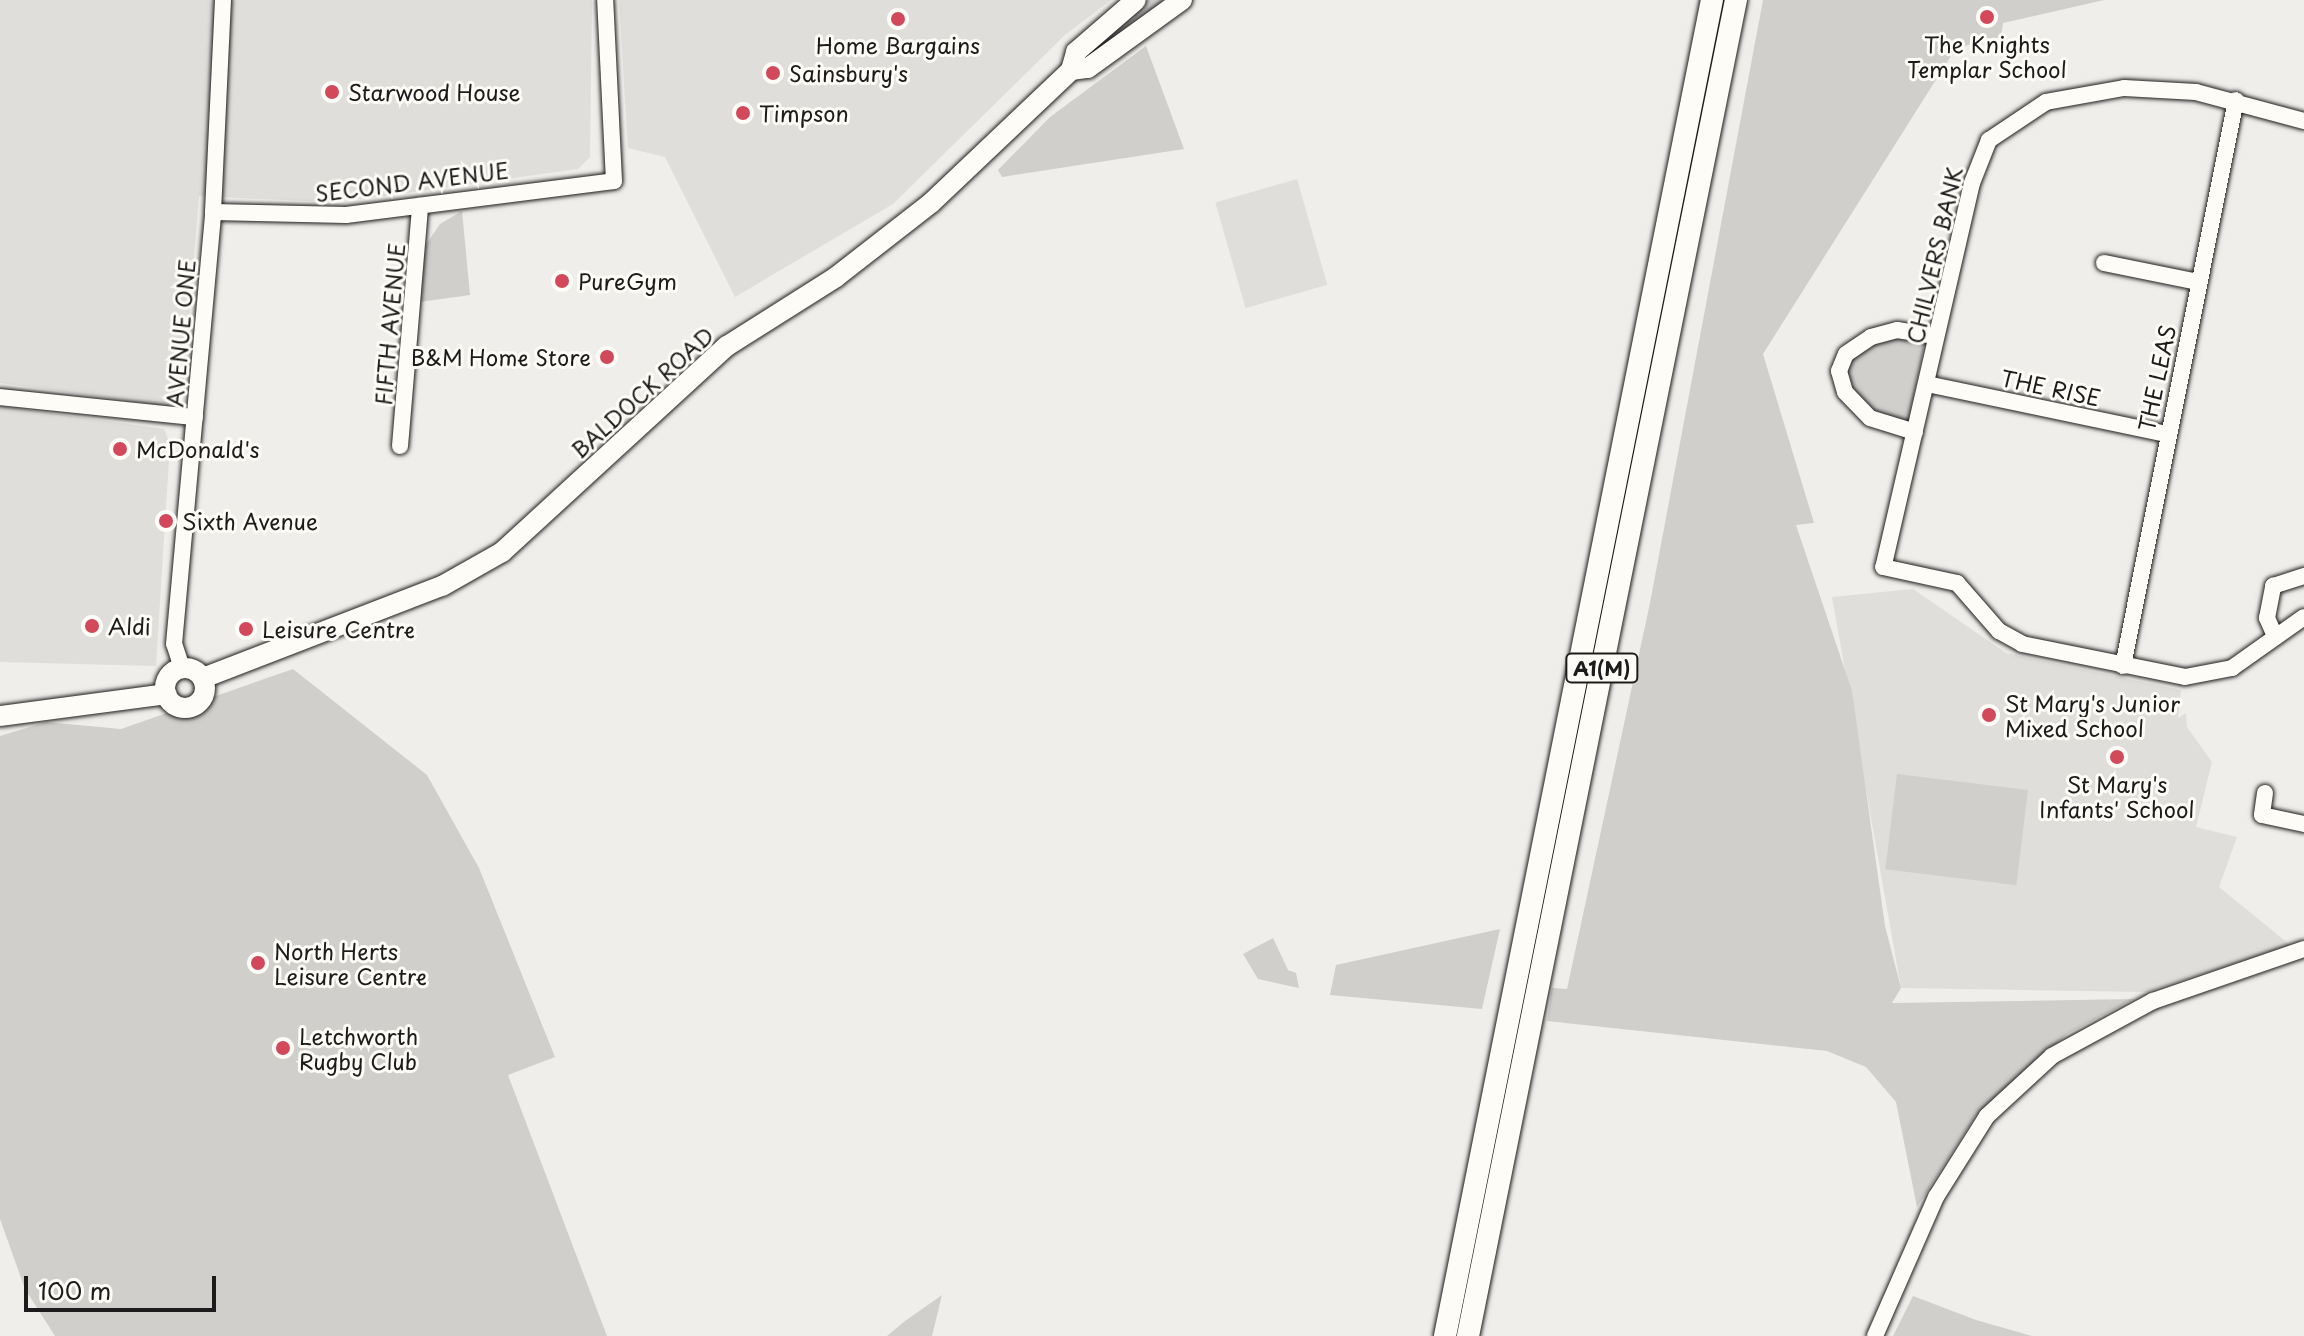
<!DOCTYPE html>
<html>
<head>
<meta charset="utf-8">
<style>
	body { margin:0 }
	#map { position:relative; width:2304px; height:1336px; overflow:hidden; background:#f0eeea; font-family:"Playpen Sans",sans-serif }
	div>[style] { position:absolute }
	.built>* { inset:0; background:#e0deda; transform-origin:0 0 }
	.green>* { inset:0; background:#d0cfcc; transform-origin:0 0 }
	.roads { filter:drop-shadow(0 0 2px #1c1c1c) drop-shadow(0 0 2px #1c1c1c) }
	.minor>* { height:16px; margin:-8px; padding:0 8px; transform-origin:8px; border-radius:8px; background:#fdfcf7 }
	.major>* { height:20px; margin:-10px; padding:0 10px; transform-origin:10px; border-radius:10px; background:#fdfcf7 }
	.major>.ring { margin:-10px; padding:0; box-sizing:content-box; background:none; border:20px solid #fdfcf7; border-radius:50% }
	.highway>* { height:22px; margin:-11px; padding:0 11px; transform-origin:11px; border-radius:11px; background:#fdfcf7 }
	.dots>* { width:22px; height:22px; translate:-50% -50%; box-sizing:border-box; border:4px solid #fdfcf7; border-radius:50% }
	span { translate:-50% -50%; white-space:nowrap; text-align:center; line-height:1.15; -webkit-text-stroke:6px #fdfcf7; paint-order:stroke }
	.shield-label span { padding:2px 6px; background:#fdfcf7; border:2px solid; border-radius:6px; -webkit-text-stroke-width:0 }
	.shield-label { font-size:20px; color:#1c1c1c; font-weight:700 }
	.poi-label { font-size:22px; color:#1c1c1c }
	.left { translate:0 -50%; text-align:left }
	.right { translate:-100% -50%; text-align:right }
	.street-label { font-size:22px; color:#1c1c1c }
	.scale { position:absolute; left:24px; top:1276px; width:192px; height:36px; box-sizing:border-box; border:4px solid #1c1c1c; border-top:0; padding-left:10px; font-size:24px; line-height:28px; white-space:nowrap; color:#1c1c1c; -webkit-text-stroke:6px #fdfcf7; paint-order:stroke }
</style>
</head>
<body>
<div id="map">
	<div class="built">
		<i style="clip-path:polygon(0 0,592px 0,590px 157px,578px 169px,385px 196px,327px 202px,199px 196px,183px 392px,168px 406px,0 383px)"></i>
		<i style="clip-path:polygon(619px 0,1111px 0,1065px 35px,893px 204px,735px 297px,665px 157px,628px 148px)"></i>
		<i style="left:1297px;top:179px;width:110px;height:85px;rotate:74deg"></i>
		<i style="clip-path:polygon(0 406px,164px 429px,170px 444px,156px 666px,0 662px)"></i>
		<i style="clip-path:polygon(1913px 589px,2006px 653px,2181px 690px,2178px 718px,2186px 713px,2187px 727px,2212px 762px,2196px 827px,2237px 837px,2219px 887px,2290px 945px,2146px 992px,1901px 988px,1832px 597px)"></i>
	</div>
	<div class="green">
		<i style="clip-path:polygon(1148px 0,1172px 0,1083px 59px,1128px 16px)"></i>
		<i style="clip-path:polygon(1763px 0,2104px 0,2003px 23px,2001px 37px,1956px 48px,1763px 354px,1814px 523px,1796px 525px,1852px 691px,1885px 926px,1901px 988px,1892px 1003px,2134px 999px,2067px 1034px,1976px 1115px,1917px 1207px,1896px 1102px,1866px 1067px,1827px 1051px,1547px 1021px,1552px 988px,1567px 989px,1650px 603px)"></i>
		<i style="clip-path:polygon(1146px 46px,1184px 149px,1002px 177px,998px 170px,1050px 117px)"></i>
		<i style="clip-path:polygon(462px 211px,470px 295px,420px 302px,423px 249px,440px 224px)"></i>
		<i style="clip-path:polygon(1894px 334px,1925px 342px,1908px 422px,1883px 422px,1852px 398px,1844px 374px,1849px 359px)"></i>
		<i style="clip-path:polygon(293px 669px,427px 775px,479px 868px,555px 1057px,508px 1075px,607px 1336px,55px 1336px,25px 1289px,0 1219px,0 736px,46px 722px,121px 729px)"></i>
		<i style="left:1897px;top:774px;width:132px;height:96px;rotate:7deg"></i>
		<i style="clip-path:polygon(1500px 929px,1482px 1009px,1330px 995px,1336px 965px)"></i>
		<i style="clip-path:polygon(1273px 938px,1288px 970px,1296px 973px,1299px 988px,1258px 979px,1243px 954px)"></i>
		<i style="clip-path:polygon(942px 1295px,932px 1336px,887px 1336px,905px 1321px)"></i>
		<i style="clip-path:polygon(1913px 1296px,1976px 1320px,2032px 1336px,1893px 1336px)"></i>
	</div>
	<div class="roads">
		<div class="minor">
			<i style="left:2304px;top:121px;width:112px;rotate:-165deg"></i>
			<i style="left:2196px;top:92px;width:72px;rotate:-176.8deg"></i>
			<i style="left:2124px;top:88px;width:79px;rotate:169.8deg"></i>
			<i style="left:2046px;top:102px;width:69px;rotate:146.3deg"></i>
			<i style="left:1989px;top:140px;width:46px;rotate:111.6deg"></i>
			<i style="left:1972px;top:183px;width:394px;rotate:103deg"></i>
			<i style="left:1883px;top:567px;width:76px;rotate:12.2deg"></i>
			<i style="left:1957px;top:583px;width:64px;rotate:48.8deg"></i>
			<i style="left:1999px;top:631px;width:26px;rotate:29deg"></i>
			<i style="left:2022px;top:644px;width:166px;rotate:11.4deg"></i>
			<i style="left:2185px;top:677px;width:48px;rotate:-10.8deg"></i>
			<i style="left:2232px;top:668px;width:88px;rotate:-35.3deg"></i>
			<i style="left:213px;top:212px;width:133px;rotate:1.3deg"></i>
			<i style="left:346px;top:215px;width:270px;rotate:-7.2deg"></i>
			<i style="left:614px;top:181px;width:181px;rotate:-92.8deg"></i>
			<i style="left:2104px;top:263px;width:96px;rotate:11.4deg"></i>
			<i style="left:1927px;top:384px;width:244px;rotate:11.8deg"></i>
			<i style="left:0;top:397px;width:196px;rotate:5.9deg"></i>
			<i style="left:1915px;top:432px;width:47px;rotate:-162.7deg"></i>
			<i style="left:1870px;top:418px;width:36px;rotate:-134deg"></i>
			<i style="left:1845px;top:392px;width:22px;rotate:-106deg"></i>
			<i style="left:1839px;top:371px;width:18px;rotate:-68deg"></i>
			<i style="left:1846px;top:354px;width:30px;rotate:-34deg"></i>
			<i style="left:1871px;top:337px;width:27px;rotate:-15deg"></i>
			<i style="left:1897px;top:330px;width:39px;rotate:9deg"></i>
			<i style="left:400px;top:446px;width:241px;rotate:-85.2deg"></i>
			<i style="left:2275px;top:636px;width:20px;rotate:-114deg"></i>
			<i style="left:2267px;top:618px;width:33px;rotate:-79deg"></i>
			<i style="left:2273px;top:586px;width:33px;rotate:-18deg"></i>
			<i style="left:2123px;top:666px;width:577px;rotate:-78.71deg"></i>
			<i style="left:182px;top:668px;width:25px;rotate:-108deg"></i>
			<i style="left:174px;top:644px;width:434px;rotate:-84.8deg"></i>
			<i style="left:213px;top:212px;width:212px;rotate:-87.3deg"></i>
			<i style="left:2265px;top:793px;width:22px;rotate:98deg"></i>
			<i style="left:2262px;top:815px;width:43px;rotate:12.1deg"></i>
			<i style="left:1875px;top:1336px;width:152px;rotate:-66.3deg"></i>
			<i style="left:1936px;top:1197px;width:96px;rotate:-57.8deg"></i>
			<i style="left:1987px;top:1116px;width:88px;rotate:-42.7deg"></i>
			<i style="left:2052px;top:1056px;width:115px;rotate:-28.6deg"></i>
			<i style="left:2153px;top:1001px;width:160px;rotate:-19deg"></i>
		</div>
		<div class="major">
			<i style="left:1071px;top:70px;width:17px;rotate:-7deg"></i>
			<i style="left:1088px;top:68px;width:116px;rotate:-35.9deg"></i>
			<i class="ring" style="left:165px;top:668px;width:20px;height:20px"></i>
			<i style="left:203px;top:678px;width:256px;rotate:-21.1deg"></i>
			<i style="left:442px;top:586px;width:69px;rotate:-29.5deg"></i>
			<i style="left:502px;top:552px;width:305px;rotate:-42.5deg"></i>
			<i style="left:727px;top:346px;width:129px;rotate:-32.3deg"></i>
			<i style="left:836px;top:277px;width:120px;rotate:-37.9deg"></i>
			<i style="left:931px;top:203px;width:193px;rotate:-43.5deg"></i>
			<i style="left:1071px;top:70px;width:19px;rotate:-74deg"></i>
			<i style="left:1076px;top:52px;width:79px;rotate:-40.9deg"></i>
			<i style="left:0;top:716px;width:168px;rotate:-7.5deg"></i>
		</div>
		<div class="highway">
			<i style="left:1445px;top:1336px;width:1362px;rotate:-78.7deg"></i>
			<i style="left:1468px;top:1336px;width:1363px;rotate:-78.66deg"></i>
		</div>
	</div>
	<div class="dots">
		<i style="left:1987px;top:17px;background:#d1495b"></i>
		<i style="left:898px;top:19px;background:#d1495b"></i>
		<i style="left:773px;top:73px;background:#d1495b"></i>
		<i style="left:332px;top:92px;background:#d1495b"></i>
		<i style="left:743px;top:113px;background:#d1495b"></i>
		<i style="left:562px;top:281px;background:#d1495b"></i>
		<i style="left:607px;top:357px;background:#d1495b"></i>
		<i style="left:120px;top:449px;background:#d1495b"></i>
		<i style="left:166px;top:521px;background:#d1495b"></i>
		<i style="left:92px;top:626px;background:#d1495b"></i>
		<i style="left:246px;top:629px;background:#d1495b"></i>
		<i style="left:1989px;top:715px;background:#d1495b"></i>
		<i style="left:2117px;top:757px;background:#d1495b"></i>
		<i style="left:258px;top:963px;background:#d1495b"></i>
		<i style="left:283px;top:1048px;background:#d1495b"></i>
	</div>
	<div class="shield-label">
		<span style="left:1602px;top:668px">A1(M)</span>
	</div>
	<div class="poi-label">
		<span style="left:1987px;top:56px">The Knights<br>Templar School</span>
		<span style="left:898px;top:45px">Home Bargains</span>
		<span class="left" style="left:789px;top:73px">Sainsbury's</span>
		<span class="left" style="left:348px;top:92px">Starwood House</span>
		<span class="left" style="left:759px;top:113px">Timpson</span>
		<span class="left" style="left:578px;top:281px">PureGym</span>
		<span class="right" style="left:591px;top:357px">B&amp;M Home Store</span>
		<span class="left" style="left:136px;top:449px">McDonald's</span>
		<span class="left" style="left:182px;top:521px">Sixth Avenue</span>
		<span class="left" style="left:108px;top:626px">Aldi</span>
		<span class="left" style="left:262px;top:629px">Leisure Centre</span>
		<span class="left" style="left:2005px;top:715px">St Mary's Junior<br>Mixed School</span>
		<span style="left:2117px;top:796px">St Mary's<br>Infants' School</span>
		<span class="left" style="left:274px;top:963px">North Herts<br>Leisure Centre</span>
		<span class="left" style="left:299px;top:1048px">Letchworth<br>Rugby Club</span>
	</div>
	<div class="street-label">
		<span style="left:412px;top:181px;rotate:-7deg">SECOND AVENUE</span>
		<span style="left:1934px;top:255px;rotate:-77deg">CHILVERS BANK</span>
		<span style="left:389px;top:324px;rotate:-85deg">FIFTH AVENUE</span>
		<span style="left:180px;top:333px;rotate:-85deg">AVENUE ONE</span>
		<span style="left:2156px;top:378px;rotate:-78deg">THE LEAS</span>
		<span style="left:2051px;top:387px;rotate:12deg">THE RISE</span>
		<span style="left:642px;top:392px;rotate:-42deg">BALDOCK ROAD</span>
	</div>
	<div class="scale">100 m</div>
</div>
</body>
</html>
